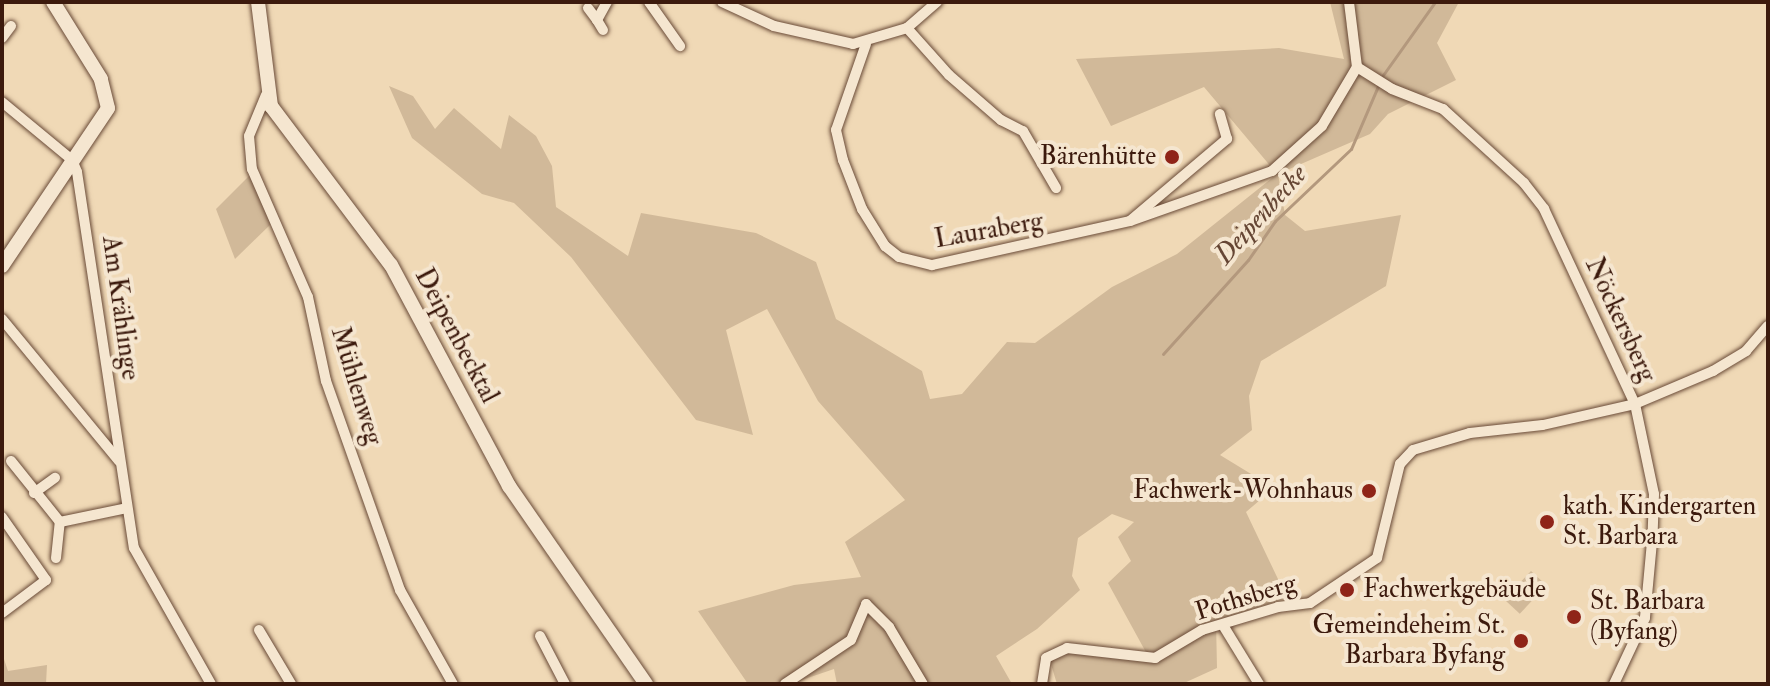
<!DOCTYPE html>
<html>
<head>
<meta charset="utf-8">
<style>
	body { margin:0 }
	#map { position:relative; width:1770px; height:686px; overflow:hidden; background:#f0d9b6; font-family:"IM FELL Double Pica",serif }
	div>[style] { position:absolute }
	.green>* { inset:0; background:#d1b999; transform-origin:0 0 }
	.stream>* { height:3px; margin:-1.5px; padding:0 1.5px; transform-origin:1.5px; border-radius:1.5px; background:#b3987d }
	.roads { filter:drop-shadow(0 0 2px #694a37) drop-shadow(0 0 2px #694a37) }
	.minor>* { height:10px; margin:-5px; padding:0 5px; transform-origin:5px; border-radius:5px; background:#f5e6d0 }
	.secondary>* { height:14px; margin:-7px; padding:0 7px; transform-origin:7px; border-radius:7px; background:#f5e6d0 }
	.dots>* { width:22px; height:22px; translate:-50% -50%; box-sizing:border-box; border:4px solid #f5e6d0; border-radius:50% }
	span { translate:-50% -50%; white-space:nowrap; text-align:center; line-height:1.15; -webkit-text-stroke:8px #f5e6d0; paint-order:stroke }
	.poi-label { font-size:26px; color:#3c1a0d }
	.right { translate:-100% -50%; text-align:right }
	.left { translate:0 -50%; text-align:left }
	.street-label { font-size:26px; color:#3c1a0d }
	.water-label { font-size:28px; color:#664634; font-style:italic }
	.frame { position:absolute; inset:0; border:4px solid #3c1a0d; pointer-events:none }
</style>
</head>
<body>
<div id="map">
	<div class="green">
		<i style="clip-path:polygon(1330px 2px,1459px 2px,1437px 43px,1456px 80px,1388px 114px,1370px 134px,1278px 174px,1285px 215px,1305px 231px,1401px 215px,1386px 286px,1261px 361px,1249px 396px,1252px 430px,1220px 455px,1274px 488px,1246px 512px,1287px 598px,1216px 621px,1217px 668px,1182px 684px,1057px 684px,1050px 661px,1068px 651px,1148px 656px,1108px 583px,1131px 561px,1118px 537px,1134px 522px,1112px 514px,1078px 538px,1072px 576px,1080px 590px,1037px 629px,996px 656px,1012px 684px,837px 684px,834px 669px,790px 684px,748px 684px,698px 611px,794px 585px,861px 577px,845px 542px,905px 500px,818px 401px,767px 309px,726px 330px,753px 435px,696px 420px,571px 257px,514px 203px,482px 194px,412px 138px,389px 86px,413px 96px,435px 129px,454px 108px,501px 149px,509px 115px,536px 136px,552px 166px,556px 207px,628px 256px,641px 213px,756px 233px,816px 262px,836px 319px,922px 371px,930px 399px,962px 394px,1007px 342px,1035px 343px,1112px 287px,1177px 254px,1277px 174px,1204px 87px,1111px 126px,1076px 59px,1279px 48px,1344px 59px)"></i>
		<i style="clip-path:polygon(250px 175px,272px 223px,235px 259px,216px 209px)"></i>
		<i style="left:1531px;top:571px;width:21px;height:39px;rotate:43deg"></i>
		<i style="clip-path:polygon(2px 653px,8px 671px,47px 665px,46px 684px,2px 684px)"></i>
	</div>
	<div class="stream">
		<i style="left:1383px;top:75px;width:90px;rotate:-54.5deg"></i>
		<i style="left:1163px;top:354px;width:127px;rotate:-47.9deg"></i>
		<i style="left:1248px;top:260px;width:47px;rotate:-55.3deg"></i>
		<i style="left:1275px;top:221px;width:105px;rotate:-43.5deg"></i>
		<i style="left:1351px;top:149px;width:69px;rotate:-66.8deg"></i>
	</div>
	<div class="roads">
		<div class="minor">
			<i style="left:649px;top:2px;width:54px;rotate:54.8deg"></i>
			<i style="left:722px;top:2px;width:57px;rotate:24.8deg"></i>
			<i style="left:774px;top:26px;width:81px;rotate:12.8deg"></i>
			<i style="left:853px;top:44px;width:56px;rotate:-16.5deg"></i>
			<i style="left:907px;top:28px;width:40px;rotate:-41deg"></i>
			<i style="left:1349px;top:2px;width:65px;rotate:83deg"></i>
			<i style="left:588px;top:8px;width:15px;rotate:53deg"></i>
			<i style="left:907px;top:28px;width:63px;rotate:48.2deg"></i>
			<i style="left:949px;top:75px;width:69px;rotate:40.9deg"></i>
			<i style="left:1001px;top:120px;width:25px;rotate:27deg"></i>
			<i style="left:1023px;top:131px;width:66px;rotate:59.9deg"></i>
			<i style="left:603px;top:30px;width:12px;rotate:-121deg"></i>
			<i style="left:597px;top:20px;width:21px;rotate:-61deg"></i>
			<i style="left:2px;top:38px;width:15px;rotate:-53deg"></i>
			<i style="left:866px;top:44px;width:91px;rotate:109.2deg"></i>
			<i style="left:836px;top:130px;width:31px;rotate:77deg"></i>
			<i style="left:843px;top:160px;width:53px;rotate:68.8deg"></i>
			<i style="left:862px;top:209px;width:44px;rotate:58.1deg"></i>
			<i style="left:885px;top:246px;width:18px;rotate:38deg"></i>
			<i style="left:899px;top:257px;width:34px;rotate:14deg"></i>
			<i style="left:932px;top:265px;width:203px;rotate:-12.5deg"></i>
			<i style="left:1130px;top:221px;width:151px;rotate:-19.4deg"></i>
			<i style="left:1272px;top:171px;width:67px;rotate:-42deg"></i>
			<i style="left:1322px;top:126px;width:69px;rotate:-59.3deg"></i>
			<i style="left:1357px;top:67px;width:41px;rotate:32.2deg"></i>
			<i style="left:1392px;top:89px;width:55px;rotate:21.4deg"></i>
			<i style="left:1443px;top:109px;width:110px;rotate:42.4deg"></i>
			<i style="left:1524px;top:183px;width:33px;rotate:52deg"></i>
			<i style="left:1544px;top:209px;width:215px;rotate:65deg"></i>
			<i style="left:1635px;top:404px;width:92px;rotate:78.1deg"></i>
			<i style="left:1654px;top:494px;width:37px;rotate:92deg"></i>
			<i style="left:1653px;top:531px;width:87px;rotate:95.3deg"></i>
			<i style="left:1645px;top:618px;width:73px;rotate:115.2deg"></i>
			<i style="left:266px;top:95px;width:44px;rotate:112.5deg"></i>
			<i style="left:249px;top:136px;width:33px;rotate:85deg"></i>
			<i style="left:252px;top:169px;width:140px;rotate:66.4deg"></i>
			<i style="left:308px;top:297px;width:86px;rotate:77.9deg"></i>
			<i style="left:326px;top:381px;width:222px;rotate:70.5deg"></i>
			<i style="left:400px;top:590px;width:108px;rotate:60.6deg"></i>
			<i style="left:2px;top:102px;width:91px;rotate:39.6deg"></i>
			<i style="left:72px;top:160px;width:13px;rotate:67deg"></i>
			<i style="left:77px;top:172px;width:380px;rotate:81.4deg"></i>
			<i style="left:134px;top:548px;width:156px;rotate:60.5deg"></i>
			<i style="left:1131px;top:220px;width:126px;rotate:-40.2deg"></i>
			<i style="left:1227px;top:139px;width:26px;rotate:-106deg"></i>
			<i style="left:2px;top:319px;width:184px;rotate:50.5deg"></i>
			<i style="left:11px;top:461px;width:78px;rotate:51.2deg"></i>
			<i style="left:60px;top:522px;width:68px;rotate:-11.8deg"></i>
			<i style="left:34px;top:493px;width:26px;rotate:-36deg"></i>
			<i style="left:2px;top:517px;width:77px;rotate:55.1deg"></i>
			<i style="left:46px;top:580px;width:55px;rotate:143.1deg"></i>
			<i style="left:56px;top:558px;width:36px;rotate:-84deg"></i>
			<i style="left:1224px;top:627px;width:67px;rotate:58.4deg"></i>
			<i style="left:259px;top:630px;width:63px;rotate:59.3deg"></i>
			<i style="left:540px;top:636px;width:54px;rotate:62.5deg"></i>
			<i style="left:785px;top:684px;width:79px;rotate:-33.7deg"></i>
			<i style="left:851px;top:640px;width:39px;rotate:-67deg"></i>
			<i style="left:866px;top:604px;width:33px;rotate:45deg"></i>
			<i style="left:889px;top:627px;width:66px;rotate:59.2deg"></i>
			<i style="left:1042px;top:684px;width:26px;rotate:-81deg"></i>
			<i style="left:1046px;top:658px;width:23px;rotate:-25deg"></i>
			<i style="left:1067px;top:648px;width:89px;rotate:6.5deg"></i>
			<i style="left:1155px;top:658px;width:55px;rotate:-30.8deg"></i>
			<i style="left:1202px;top:630px;width:79px;rotate:-16.8deg"></i>
			<i style="left:1278px;top:607px;width:32px;rotate:-7deg"></i>
			<i style="left:1310px;top:603px;width:81px;rotate:-33.9deg"></i>
			<i style="left:1377px;top:558px;width:97px;rotate:-76.3deg"></i>
			<i style="left:1400px;top:464px;width:19px;rotate:-47deg"></i>
			<i style="left:1413px;top:450px;width:59px;rotate:-16.6deg"></i>
			<i style="left:1470px;top:433px;width:73px;rotate:-6.3deg"></i>
			<i style="left:1543px;top:425px;width:94px;rotate:-12.9deg"></i>
			<i style="left:1635px;top:404px;width:85px;rotate:-22.9deg"></i>
			<i style="left:1713px;top:371px;width:39px;rotate:-31deg"></i>
			<i style="left:1746px;top:351px;width:33px;rotate:-49deg"></i>
		</div>
		<div class="secondary">
			<i style="left:258px;top:2px;width:105px;rotate:82.9deg"></i>
			<i style="left:271px;top:106px;width:199px;rotate:53deg"></i>
			<i style="left:391px;top:265px;width:251px;rotate:61.9deg"></i>
			<i style="left:509px;top:486px;width:241px;rotate:55.3deg"></i>
			<i style="left:2px;top:266px;width:190px;rotate:-56.1deg"></i>
			<i style="left:108px;top:108px;width:30px;rotate:-104deg"></i>
			<i style="left:101px;top:79px;width:91px;rotate:-121.9deg"></i>
		</div>
	</div>
	<div class="dots">
		<i style="left:1172px;top:157px;background:#8f2418"></i>
		<i style="left:1369px;top:491px;background:#8f2418"></i>
		<i style="left:1547px;top:522px;background:#8f2418"></i>
		<i style="left:1347px;top:590px;background:#8f2418"></i>
		<i style="left:1574px;top:617px;background:#8f2418"></i>
		<i style="left:1521px;top:641px;background:#8f2418"></i>
	</div>
	<div class="poi-label">
		<span class="right" style="left:1156px;top:157px">Bärenhütte</span>
		<span class="right" style="left:1353px;top:491px">Fachwerk-Wohnhaus</span>
		<span class="left" style="left:1563px;top:522px">kath. Kindergarten<br>St. Barbara</span>
		<span class="left" style="left:1363px;top:590px">Fachwerkgebäude</span>
		<span class="left" style="left:1590px;top:617px">St. Barbara<br>(Byfang)</span>
		<span class="right" style="left:1505px;top:641px">Gemeindeheim St.<br>Barbara Byfang</span>
	</div>
	<div class="street-label">
		<span style="left:989px;top:231px;rotate:-10deg">Lauraberg</span>
		<span style="left:120px;top:308px;rotate:82deg">Am Krählinge</span>
		<span style="left:1620px;top:320px;rotate:65deg">Nöckersberg</span>
		<span style="left:456px;top:336px;rotate:62deg">Deipenbecktal</span>
		<span style="left:356px;top:386px;rotate:73deg">Mühlenweg</span>
		<span style="left:1246px;top:598px;rotate:-17deg">Pothsberg</span>
	</div>
	<div class="water-label">
		<span style="left:1261px;top:215px;rotate:-48deg">Deipenbecke</span>
	</div>
	<div class="frame"></div>
</div>
</body>
</html>
